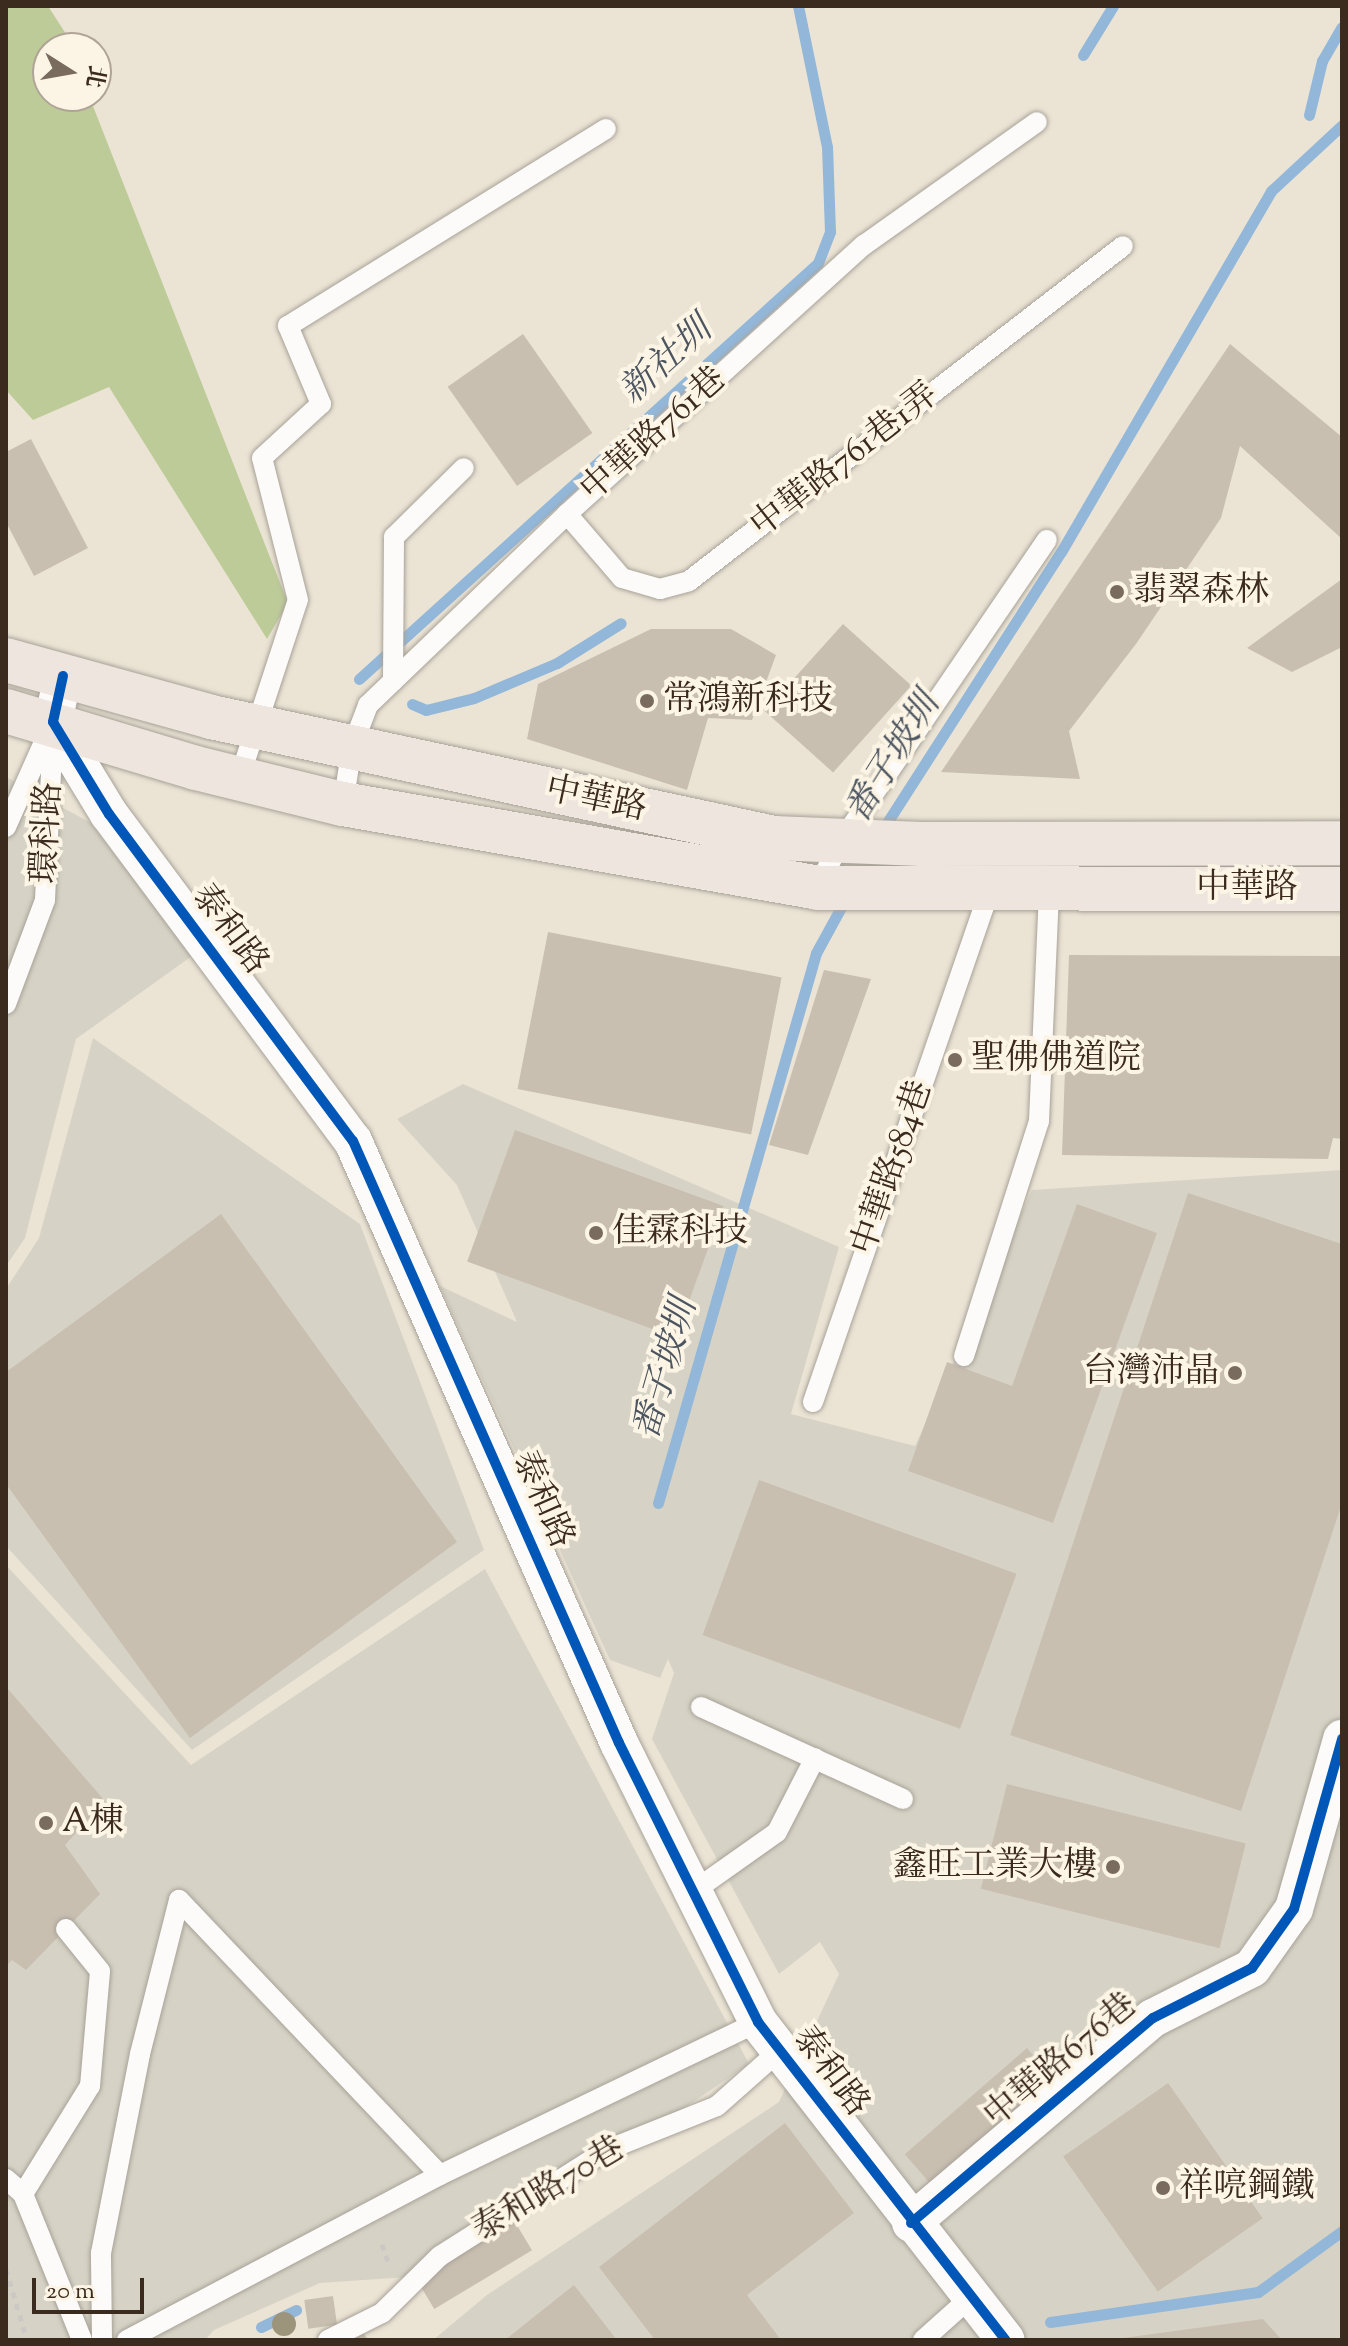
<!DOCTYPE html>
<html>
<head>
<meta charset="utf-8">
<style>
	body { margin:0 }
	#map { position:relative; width:1348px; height:2346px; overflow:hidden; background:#ebe4d5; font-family:"Sorts Mill Goudy","Noto Serif TC",serif }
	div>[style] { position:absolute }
	.industrial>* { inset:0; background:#d6d3c6 }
	.forest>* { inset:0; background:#bdcb99 }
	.stream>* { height:11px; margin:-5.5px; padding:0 5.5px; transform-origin:5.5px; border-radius:5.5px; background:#93b7d9 }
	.building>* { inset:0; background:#c9bfb1; transform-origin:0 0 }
	.path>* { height:5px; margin-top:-2.5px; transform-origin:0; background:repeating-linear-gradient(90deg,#ccc9c5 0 6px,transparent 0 12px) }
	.roads { filter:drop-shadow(0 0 2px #a8a298) drop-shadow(0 0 2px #a8a298) }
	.lane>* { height:20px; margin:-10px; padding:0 10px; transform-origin:10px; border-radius:10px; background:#fcfbf9 }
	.street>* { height:38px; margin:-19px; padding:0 19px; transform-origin:19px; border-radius:19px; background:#fcfbf9 }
	.primary>* { height:44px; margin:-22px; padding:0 22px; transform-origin:22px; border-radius:22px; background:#eee6de }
	.cycleway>* { height:10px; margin:-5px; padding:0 5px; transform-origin:5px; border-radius:5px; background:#0057b8 }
	.trees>* { width:24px; height:24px; margin:-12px; border-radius:50%; background:#9c957c }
	.dots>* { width:22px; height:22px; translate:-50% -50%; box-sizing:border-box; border:4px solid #fcf5e5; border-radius:50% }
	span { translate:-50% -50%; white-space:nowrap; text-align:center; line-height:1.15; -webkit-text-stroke:8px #fcf5e5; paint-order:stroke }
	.street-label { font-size:34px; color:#3b2a1e }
	.poi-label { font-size:34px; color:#3b2a1e }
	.left { translate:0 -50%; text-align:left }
	.right { translate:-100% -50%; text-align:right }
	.water-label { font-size:36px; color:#4c5560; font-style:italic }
	.frame { position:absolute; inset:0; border:8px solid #3b2a1e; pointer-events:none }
	.north { position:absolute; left:32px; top:32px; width:80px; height:80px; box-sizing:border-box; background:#fcf5e5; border:2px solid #afa495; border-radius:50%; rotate:101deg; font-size:22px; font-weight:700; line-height:32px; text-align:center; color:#3b2a1e }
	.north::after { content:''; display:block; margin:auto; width:28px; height:36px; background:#796b5e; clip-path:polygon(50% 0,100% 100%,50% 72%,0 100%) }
	.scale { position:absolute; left:32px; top:2278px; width:112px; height:36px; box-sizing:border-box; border:4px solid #3b2a1e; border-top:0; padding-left:10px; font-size:24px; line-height:28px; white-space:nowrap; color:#3b2a1e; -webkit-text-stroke:6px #fcf5e5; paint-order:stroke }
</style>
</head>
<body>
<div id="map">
	<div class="industrial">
		<i style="clip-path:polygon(6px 777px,91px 823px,192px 956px,76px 1039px,25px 1238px,6px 1266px)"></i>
		<i style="clip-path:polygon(93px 1038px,360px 1224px,484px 1550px,192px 1750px,6px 1546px,6px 1289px,39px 1238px)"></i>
		<i style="clip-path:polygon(463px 1084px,839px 1247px,791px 1414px,915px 1446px,1032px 1190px,1342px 1170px,1342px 2340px,433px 2340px,487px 2295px,779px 2102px,839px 1974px,820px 1942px,779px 1974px,652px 1739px,674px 1673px,668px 1659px,660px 1678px,610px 1660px,440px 1286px,517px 1322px,457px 1185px,397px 1119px)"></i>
		<i style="clip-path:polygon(6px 1565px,191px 1765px,485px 1569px,749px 2064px,437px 2275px,320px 2283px,214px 2330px,205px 2340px,6px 2340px)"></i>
	</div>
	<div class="forest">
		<i style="clip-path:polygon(6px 6px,48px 6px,66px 34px,71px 48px,48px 48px,48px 96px,89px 96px,288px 603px,267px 639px,109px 387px,33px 420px,6px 390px)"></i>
	</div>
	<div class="stream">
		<i style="left:1083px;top:55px;width:57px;rotate:-58.5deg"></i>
		<i style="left:1309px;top:115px;width:56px;rotate:-76.5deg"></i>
		<i style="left:1322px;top:61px;width:39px;rotate:-60deg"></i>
		<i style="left:359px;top:679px;width:619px;rotate:-42.19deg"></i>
		<i style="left:818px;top:263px;width:33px;rotate:-69deg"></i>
		<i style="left:830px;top:232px;width:85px;rotate:-92deg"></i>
		<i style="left:827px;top:147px;width:144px;rotate:-101.6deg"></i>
		<i style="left:412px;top:704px;width:15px;rotate:23deg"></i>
		<i style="left:426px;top:710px;width:49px;rotate:-14deg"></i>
		<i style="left:474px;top:698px;width:90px;rotate:-22.9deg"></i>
		<i style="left:557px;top:663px;width:75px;rotate:-32deg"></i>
		<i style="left:881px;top:832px;width:333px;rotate:-57.3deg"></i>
		<i style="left:1061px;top:552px;width:418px;rotate:-59.8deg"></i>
		<i style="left:1271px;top:191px;width:97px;rotate:-42.9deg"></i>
		<i style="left:658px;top:1503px;width:572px;rotate:-73.97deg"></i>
		<i style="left:816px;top:953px;width:60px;rotate:-61.3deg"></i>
		<i style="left:1050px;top:2322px;width:210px;rotate:-8.2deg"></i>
		<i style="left:1258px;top:2292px;width:104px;rotate:-36deg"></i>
		<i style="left:261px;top:2327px;width:39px;rotate:-26deg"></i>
	</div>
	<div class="building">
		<i style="left:523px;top:334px;width:121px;height:92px;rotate:55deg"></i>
		<i style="clip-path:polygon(1230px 344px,1342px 437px,1342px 539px,1240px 446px,1221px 518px,1136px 644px,1069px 731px,1080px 779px,941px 772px)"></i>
		<i style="clip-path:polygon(31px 439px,88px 548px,34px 576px,6px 522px,6px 452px)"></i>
		<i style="clip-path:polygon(1342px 579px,1342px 647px,1292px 672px,1247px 648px)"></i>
		<i style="left:843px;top:624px;width:92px;height:117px;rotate:42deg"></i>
		<i style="clip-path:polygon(651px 629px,731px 629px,776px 655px,752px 720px,708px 718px,687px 790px,527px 739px,538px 684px)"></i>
		<i style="left:548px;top:932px;width:238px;height:160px;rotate:11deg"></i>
		<i style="clip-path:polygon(1069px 955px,1342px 956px,1342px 1139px,1333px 1138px,1328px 1159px,1062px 1155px)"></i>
		<i style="clip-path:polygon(824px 970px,871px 979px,808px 1155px,769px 1145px)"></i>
		<i style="left:515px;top:1130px;width:222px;height:140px;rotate:20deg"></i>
		<i style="clip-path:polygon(1188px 1193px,1342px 1244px,1342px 1503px,1241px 1811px,1010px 1735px)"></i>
		<i style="clip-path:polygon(1077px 1204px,1157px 1233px,1053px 1523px,908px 1471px,947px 1362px,1012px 1386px)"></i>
		<i style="clip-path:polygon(221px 1214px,457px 1542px,190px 1738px,6px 1484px,6px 1372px)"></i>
		<i style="left:759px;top:1480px;width:274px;height:165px;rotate:20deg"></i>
		<i style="clip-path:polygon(8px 1689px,105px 1801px,65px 1845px,100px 1894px,26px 1970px,12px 1960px,6px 1966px)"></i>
		<i style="left:1007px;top:1784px;width:246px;height:108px;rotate:14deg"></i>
		<i style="left:1027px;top:2048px;width:46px;height:162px;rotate:49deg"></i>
		<i style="left:1168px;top:2083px;width:165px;height:128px;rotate:55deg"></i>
		<i style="clip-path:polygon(785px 2123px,854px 2213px,747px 2295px,781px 2340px,655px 2340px,599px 2267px)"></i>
		<i style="left:515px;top:2222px;width:33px;height:114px;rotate:59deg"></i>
		<i style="clip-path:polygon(574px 2285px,617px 2340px,505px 2340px)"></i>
		<i style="left:333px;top:2296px;width:29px;height:29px;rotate:82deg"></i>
		<i style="clip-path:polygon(1263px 2319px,1282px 2340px,1123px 2340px,1123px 2338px)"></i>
		<i style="clip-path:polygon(362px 2331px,368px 2340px,348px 2340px)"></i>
	</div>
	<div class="path">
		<i style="left:382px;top:2244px;width:21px;rotate:71deg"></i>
		<i style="left:6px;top:2269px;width:74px;rotate:73.5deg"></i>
	</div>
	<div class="roads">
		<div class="lane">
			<i style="left:567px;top:514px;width:84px;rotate:49.3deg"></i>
			<i style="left:622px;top:578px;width:40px;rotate:16deg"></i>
			<i style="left:660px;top:589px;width:30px;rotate:-15deg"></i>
			<i style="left:689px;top:581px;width:548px;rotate:-37.66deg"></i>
			<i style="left:393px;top:681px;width:144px;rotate:-89.6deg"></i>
			<i style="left:394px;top:537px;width:98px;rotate:-44.6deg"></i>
			<i style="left:239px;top:779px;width:188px;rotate:-71.8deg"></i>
			<i style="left:298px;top:600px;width:146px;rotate:-104.2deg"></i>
			<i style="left:262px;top:458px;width:80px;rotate:-42.5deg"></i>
			<i style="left:321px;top:404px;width:85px;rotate:-112.9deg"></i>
			<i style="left:288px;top:326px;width:374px;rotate:-31.8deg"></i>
			<i style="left:343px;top:804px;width:58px;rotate:-81deg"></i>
			<i style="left:352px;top:747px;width:45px;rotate:-69.1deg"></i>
			<i style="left:368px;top:705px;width:276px;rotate:-43.8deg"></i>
			<i style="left:567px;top:514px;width:401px;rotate:-42.2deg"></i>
			<i style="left:864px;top:245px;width:212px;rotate:-35.4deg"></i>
			<i style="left:6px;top:827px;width:103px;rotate:-65.9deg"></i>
			<i style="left:817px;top:888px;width:51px;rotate:-62.9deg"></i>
			<i style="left:840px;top:843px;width:367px;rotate:-55.7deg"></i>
			<i style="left:6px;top:1004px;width:111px;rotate:-69.4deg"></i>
			<i style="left:45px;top:900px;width:169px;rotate:-87.3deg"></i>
			<i style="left:964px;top:1356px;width:247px;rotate:-72.3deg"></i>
			<i style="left:1039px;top:1121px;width:232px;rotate:-87.5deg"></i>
			<i style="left:813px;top:1402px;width:543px;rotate:-70.96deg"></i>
			<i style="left:701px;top:1707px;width:222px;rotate:24.5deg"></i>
			<i style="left:691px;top:1893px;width:105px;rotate:-35.3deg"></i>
			<i style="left:777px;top:1832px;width:83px;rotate:-62.8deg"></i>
			<i style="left:6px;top:2179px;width:23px;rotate:41deg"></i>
			<i style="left:23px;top:2194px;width:157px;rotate:68deg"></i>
			<i style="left:23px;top:2194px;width:127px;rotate:-58.2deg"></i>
			<i style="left:90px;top:2086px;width:115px;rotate:-85deg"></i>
			<i style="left:100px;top:1971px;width:54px;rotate:-129deg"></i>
			<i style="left:102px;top:2340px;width:87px;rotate:-90.7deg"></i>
			<i style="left:101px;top:2253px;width:203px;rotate:-78.9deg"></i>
			<i style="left:140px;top:2054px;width:159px;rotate:-75.8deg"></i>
			<i style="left:179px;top:1900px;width:379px;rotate:46.5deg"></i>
			<i style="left:127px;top:2340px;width:354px;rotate:-27.8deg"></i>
			<i style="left:440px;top:2175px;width:353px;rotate:-25.7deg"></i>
			<i style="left:328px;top:2340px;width:60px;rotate:-26.6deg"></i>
			<i style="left:382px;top:2313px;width:81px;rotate:-44.5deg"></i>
			<i style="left:440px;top:2256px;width:198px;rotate:-32.4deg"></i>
			<i style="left:607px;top:2150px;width:118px;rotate:-21.8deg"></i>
			<i style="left:717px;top:2106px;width:81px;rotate:-41.5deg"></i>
			<i style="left:923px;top:2340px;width:64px;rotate:-41.9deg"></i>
		</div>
		<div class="street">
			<i style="left:63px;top:676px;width:47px;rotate:102.3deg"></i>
			<i style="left:53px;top:722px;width:108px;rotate:58.7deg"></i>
			<i style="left:109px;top:814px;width:408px;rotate:53.3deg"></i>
			<i style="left:353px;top:1141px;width:658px;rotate:66.16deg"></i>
			<i style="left:619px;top:1743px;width:312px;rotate:63.5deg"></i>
			<i style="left:758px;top:2022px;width:403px;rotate:52.1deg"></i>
			<i style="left:911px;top:2223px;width:317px;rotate:-40.3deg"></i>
			<i style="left:1153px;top:2018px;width:111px;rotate:-26.8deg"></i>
			<i style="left:1252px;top:1968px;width:72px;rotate:-54.6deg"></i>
			<i style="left:1294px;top:1909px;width:177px;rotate:-74.2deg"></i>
		</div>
		<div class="primary">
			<i style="left:6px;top:660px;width:213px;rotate:15.5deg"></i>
			<i style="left:211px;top:717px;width:576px;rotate:12.13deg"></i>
			<i style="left:774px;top:838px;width:147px;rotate:2.3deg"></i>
			<i style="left:921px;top:844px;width:421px;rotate:-0.1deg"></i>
			<i style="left:6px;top:711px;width:198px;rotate:16.7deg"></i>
			<i style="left:196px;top:768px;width:151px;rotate:13.8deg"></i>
			<i style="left:343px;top:804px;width:481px;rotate:10deg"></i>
			<i style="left:817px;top:888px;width:525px;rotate:0.11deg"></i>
		</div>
	</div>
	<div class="cycleway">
		<i style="left:63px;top:676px;width:47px;rotate:102.3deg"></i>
		<i style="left:53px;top:722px;width:108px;rotate:58.7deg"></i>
		<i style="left:109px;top:814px;width:408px;rotate:53.3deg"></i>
		<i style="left:353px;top:1141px;width:658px;rotate:66.16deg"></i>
		<i style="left:619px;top:1743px;width:312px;rotate:63.5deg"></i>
		<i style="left:758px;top:2022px;width:403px;rotate:52.1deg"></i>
		<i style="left:911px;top:2223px;width:317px;rotate:-40.3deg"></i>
		<i style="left:1153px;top:2018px;width:111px;rotate:-26.8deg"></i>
		<i style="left:1252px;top:1968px;width:72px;rotate:-54.6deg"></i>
		<i style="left:1294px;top:1909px;width:177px;rotate:-74.2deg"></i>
	</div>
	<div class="trees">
		<i style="left:284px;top:2324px"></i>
	</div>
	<div class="dots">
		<i style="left:1117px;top:592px;background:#796b5e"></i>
		<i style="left:647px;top:701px;background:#796b5e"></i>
		<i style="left:955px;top:1060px;background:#796b5e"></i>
		<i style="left:596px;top:1233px;background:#796b5e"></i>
		<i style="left:1235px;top:1373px;background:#796b5e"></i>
		<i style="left:46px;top:1823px;background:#796b5e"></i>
		<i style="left:1113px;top:1867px;background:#796b5e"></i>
		<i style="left:1163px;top:2188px;background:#796b5e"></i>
	</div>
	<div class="street-label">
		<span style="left:654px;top:435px;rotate:-42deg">中華路761巷</span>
		<span style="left:845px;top:461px;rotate:-38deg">中華路761巷1弄</span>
		<span style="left:596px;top:800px;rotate:12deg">中華路</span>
		<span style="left:48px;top:833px;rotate:-87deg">環科路</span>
		<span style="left:1247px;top:889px">中華路</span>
		<span style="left:229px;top:930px;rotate:53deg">泰和路</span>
		<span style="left:893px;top:1168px;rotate:-71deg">中華路584巷</span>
		<span style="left:542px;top:1500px;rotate:66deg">泰和路</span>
		<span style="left:1061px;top:2061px;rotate:-40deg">中華路676巷</span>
		<span style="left:830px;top:2072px;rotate:53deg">泰和路</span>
		<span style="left:549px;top:2190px;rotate:-31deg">泰和路70巷</span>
	</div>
	<div class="poi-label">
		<span class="left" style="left:1133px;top:592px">翡翠森林</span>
		<span class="left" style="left:663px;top:701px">常鴻新科技</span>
		<span class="left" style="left:971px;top:1060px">聖佛佛道院</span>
		<span class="left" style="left:612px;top:1233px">佳霖科技</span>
		<span class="right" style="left:1219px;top:1373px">台灣沛晶</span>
		<span class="left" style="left:62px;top:1823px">A棟</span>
		<span class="right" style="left:1097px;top:1867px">鑫旺工業大樓</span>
		<span class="left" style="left:1179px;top:2188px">祥喨鋼鐵</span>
	</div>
	<div class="water-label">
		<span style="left:667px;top:362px;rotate:-42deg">新社圳</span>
		<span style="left:894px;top:759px;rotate:-58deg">番子坡圳</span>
		<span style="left:667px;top:1370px;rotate:-74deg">番子坡圳</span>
	</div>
	<div class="frame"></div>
	<div class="north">北</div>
	<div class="scale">20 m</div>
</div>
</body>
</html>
